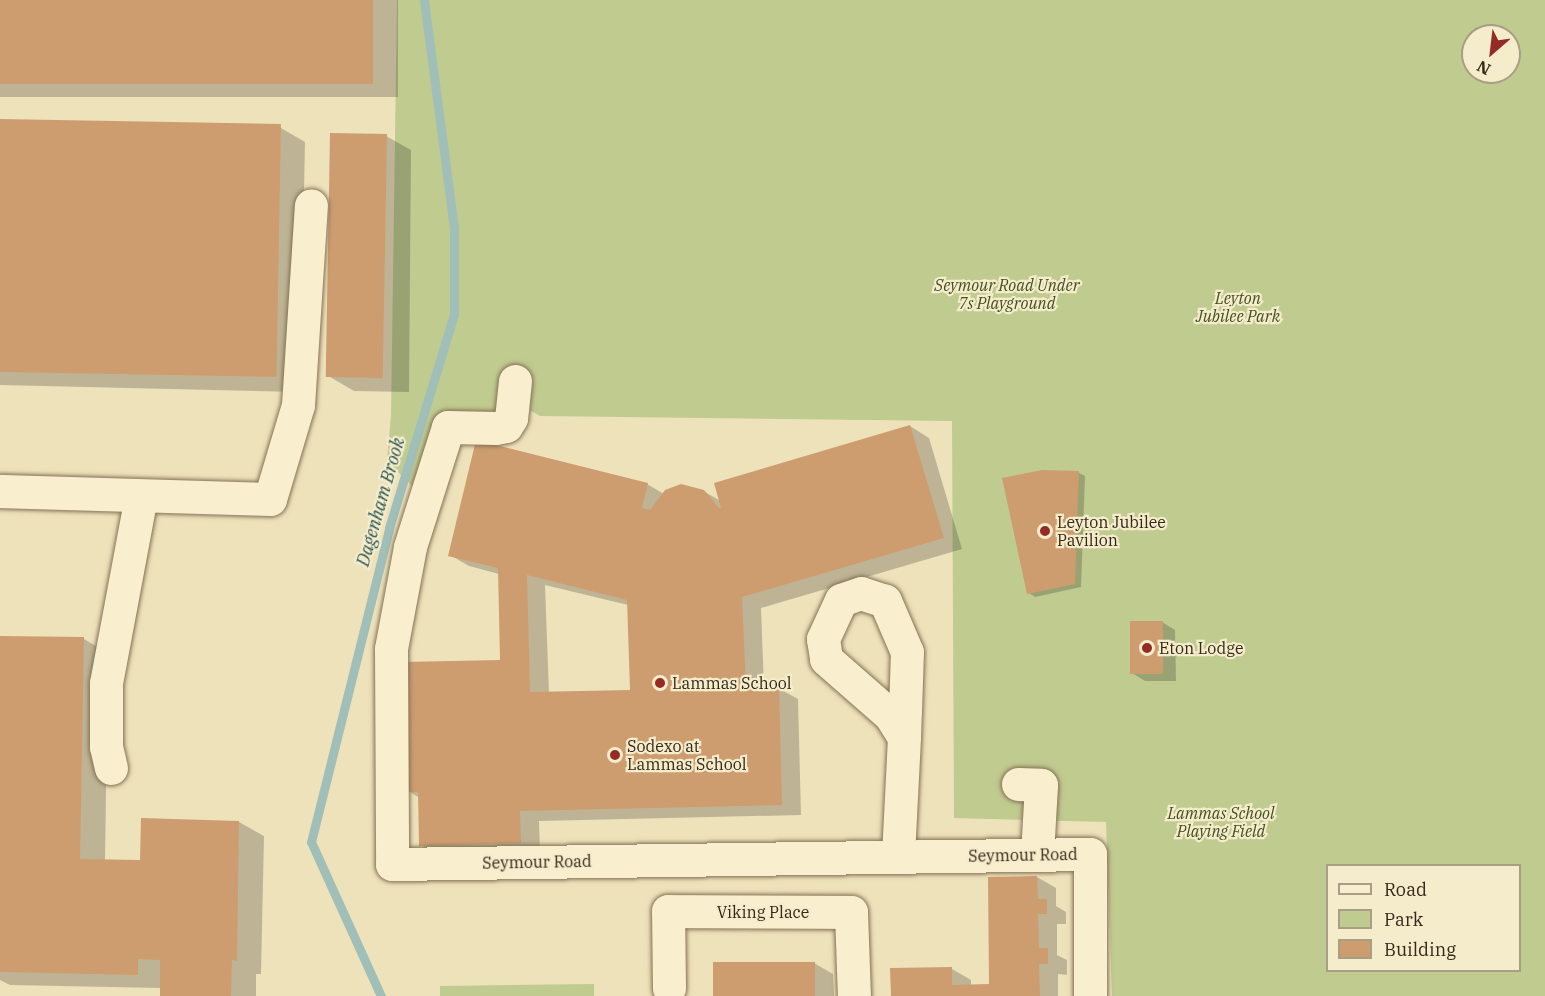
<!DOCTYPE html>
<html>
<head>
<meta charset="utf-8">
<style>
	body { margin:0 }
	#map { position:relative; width:1545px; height:996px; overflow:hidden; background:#eee2bb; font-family:"IBM Plex Serif",serif }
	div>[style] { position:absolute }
	.green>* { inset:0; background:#c0cb90 }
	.shadow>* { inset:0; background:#0003; transform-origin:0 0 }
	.stream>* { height:9px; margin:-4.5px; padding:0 4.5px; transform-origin:4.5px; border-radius:4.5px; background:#a0bfb8 }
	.building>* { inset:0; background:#cd9d70; transform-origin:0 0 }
	.roads { filter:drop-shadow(0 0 2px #857255) drop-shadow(0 0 2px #857255) }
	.minor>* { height:33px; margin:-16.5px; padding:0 16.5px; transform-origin:16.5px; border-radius:16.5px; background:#f9efce }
	.dots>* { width:16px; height:16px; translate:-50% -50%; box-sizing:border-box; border:3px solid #f5eccb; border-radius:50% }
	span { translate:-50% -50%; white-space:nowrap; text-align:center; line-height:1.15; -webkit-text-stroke:4.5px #f5eccb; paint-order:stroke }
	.park-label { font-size:16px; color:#415121; font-style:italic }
	.poi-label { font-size:16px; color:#34281a }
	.left { translate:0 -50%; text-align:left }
	.street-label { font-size:16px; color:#34281a }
	.water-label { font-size:18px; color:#295454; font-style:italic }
	.legend { position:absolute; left:1326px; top:864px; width:195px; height:108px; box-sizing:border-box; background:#f5eccb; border:2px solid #a89e84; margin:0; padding:8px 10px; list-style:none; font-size:18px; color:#34281a }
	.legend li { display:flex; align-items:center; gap:12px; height:30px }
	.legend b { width:30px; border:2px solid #a89e84 }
	.north { position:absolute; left:1461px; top:24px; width:60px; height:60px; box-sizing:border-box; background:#f5eccb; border:2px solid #a89e84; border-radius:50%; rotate:208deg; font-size:16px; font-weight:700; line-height:24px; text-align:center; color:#34281a }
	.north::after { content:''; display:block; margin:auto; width:21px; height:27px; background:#942c25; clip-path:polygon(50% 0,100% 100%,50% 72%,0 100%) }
</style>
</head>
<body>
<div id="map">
	<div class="green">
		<i style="clip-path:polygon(evenodd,397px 0,1545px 0,1545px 996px,1112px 996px,1106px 822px,954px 818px,952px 421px,540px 416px,526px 408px,505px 402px,490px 416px,465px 416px,416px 490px,387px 461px,391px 415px,397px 0,1473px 36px,1509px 36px,1509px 72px,1473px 72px,1473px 36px,397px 0,1328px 866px,1520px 866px,1520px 970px,1328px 970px,1328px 866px)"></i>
		<i style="clip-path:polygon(594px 984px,594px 996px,440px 996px,440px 986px)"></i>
	</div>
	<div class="shadow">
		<i style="left:0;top:0;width:398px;height:97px"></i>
		<i style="clip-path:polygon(0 121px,281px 128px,305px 142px,300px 392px,0 385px)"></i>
		<i style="clip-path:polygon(386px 136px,411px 150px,409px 392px,354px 391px,330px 377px)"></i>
		<i style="clip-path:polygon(evenodd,910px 426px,929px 438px,962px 549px,761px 608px,764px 688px,778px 688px,798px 699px,801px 815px,539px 821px,540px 854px,440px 856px,421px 845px,420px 798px,408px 791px,502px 661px,499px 574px,469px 566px,450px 555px,647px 484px,664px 494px,703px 491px,721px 501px,910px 426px,545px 585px,628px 605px,632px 692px,549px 693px,545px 585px)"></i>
		<i style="clip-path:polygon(1042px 471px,1079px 473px,1085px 476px,1081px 587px,1035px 597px,1029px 593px)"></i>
		<i style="clip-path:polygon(1162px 622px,1175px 630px,1176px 681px,1145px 681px,1132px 673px)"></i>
		<i style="clip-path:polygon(0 637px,84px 639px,108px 653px,105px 861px,142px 861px,142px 820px,239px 822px,264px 836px,261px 974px,256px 974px,256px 996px,161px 996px,161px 988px,10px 985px,0 980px)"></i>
		<i style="clip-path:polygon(1037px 877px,1056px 888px,1056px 906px,1066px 912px,1066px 924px,1057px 924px,1057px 955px,1067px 960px,1067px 975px,1058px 974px,1058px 996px,892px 996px,952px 969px,971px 980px,971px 986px,990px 985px)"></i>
		<i style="clip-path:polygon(814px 963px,833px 974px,834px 996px,715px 996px)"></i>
	</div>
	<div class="stream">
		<i style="left:381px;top:996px;width:169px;rotate:-114.4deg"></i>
		<i style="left:311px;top:842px;width:324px;rotate:-76deg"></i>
		<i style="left:389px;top:528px;width:224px;rotate:-73.1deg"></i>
		<i style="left:454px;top:314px;width:86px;rotate:-90deg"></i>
		<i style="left:454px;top:228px;width:230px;rotate:-97.5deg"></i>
	</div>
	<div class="building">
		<i style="left:0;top:0;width:373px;height:84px"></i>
		<i style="left:0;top:119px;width:281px;height:253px;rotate:1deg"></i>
		<i style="left:330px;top:133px;width:57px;height:244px;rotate:1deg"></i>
		<i style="clip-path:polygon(evenodd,910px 425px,944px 538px,742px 597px,746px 687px,779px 686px,782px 805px,520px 811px,521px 843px,419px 846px,418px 792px,406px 792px,403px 662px,500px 660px,498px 568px,448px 556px,476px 440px,648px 483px,642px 508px,650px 510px,665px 490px,681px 484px,704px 490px,719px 508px,721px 508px,714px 483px,910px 425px,527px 575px,627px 600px,630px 690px,530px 692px,527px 575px)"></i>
		<i style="clip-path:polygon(1042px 470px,1079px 471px,1075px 584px,1027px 594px,1002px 478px)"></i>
		<i style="left:1130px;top:621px;width:33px;height:53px"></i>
		<i style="clip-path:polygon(0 636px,84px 637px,80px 859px,140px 860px,141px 818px,239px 821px,237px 961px,232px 960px,231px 996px,160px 996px,160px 960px,138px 959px,138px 975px,0 972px)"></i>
		<i style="clip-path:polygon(1037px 876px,1038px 899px,1047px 899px,1047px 914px,1038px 914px,1039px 948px,1048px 948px,1048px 964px,1039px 964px,1040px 996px,891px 996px,890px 968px,952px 967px,952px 985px,989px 984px,988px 877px)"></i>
		<i style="left:815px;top:962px;width:34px;height:102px;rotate:90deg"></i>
	</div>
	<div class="roads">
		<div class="minor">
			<i style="left:515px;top:381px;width:37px;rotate:96deg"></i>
			<i style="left:511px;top:418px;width:9px;rotate:122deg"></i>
			<i style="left:506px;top:426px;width:10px;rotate:169deg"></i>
			<i style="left:496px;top:428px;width:48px;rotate:-178.8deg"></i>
			<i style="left:448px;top:427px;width:126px;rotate:107.6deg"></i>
			<i style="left:410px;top:547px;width:104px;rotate:100.6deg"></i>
			<i style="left:391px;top:649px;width:215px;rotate:89.7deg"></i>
			<i style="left:392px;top:864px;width:698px;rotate:-0.82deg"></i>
			<i style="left:1090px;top:854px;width:142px;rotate:90deg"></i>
			<i style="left:0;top:491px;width:270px;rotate:1.7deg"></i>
			<i style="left:270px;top:499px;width:98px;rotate:-73.4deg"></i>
			<i style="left:298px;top:405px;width:200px;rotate:-86.3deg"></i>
			<i style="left:111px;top:768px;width:22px;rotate:-103deg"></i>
			<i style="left:106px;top:747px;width:64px;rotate:-90deg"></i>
			<i style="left:106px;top:683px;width:190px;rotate:-79.4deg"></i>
			<i style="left:1018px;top:784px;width:23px;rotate:2deg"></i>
			<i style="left:1041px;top:785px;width:70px;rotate:93.3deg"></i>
			<i style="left:898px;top:856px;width:119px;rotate:-87.1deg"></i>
			<i style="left:904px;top:737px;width:26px;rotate:-88deg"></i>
			<i style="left:905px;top:711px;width:59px;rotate:-88.1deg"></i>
			<i style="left:907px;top:652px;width:56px;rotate:-113.3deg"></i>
			<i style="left:885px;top:601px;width:25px;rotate:-162deg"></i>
			<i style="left:861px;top:593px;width:21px;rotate:161deg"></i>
			<i style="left:841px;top:600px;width:43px;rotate:114.8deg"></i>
			<i style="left:823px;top:639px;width:20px;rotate:81deg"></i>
			<i style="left:826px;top:659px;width:85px;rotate:41.2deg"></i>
			<i style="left:890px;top:715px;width:26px;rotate:58deg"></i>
			<i style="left:669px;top:988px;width:77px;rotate:-90.7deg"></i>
			<i style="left:668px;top:911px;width:183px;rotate:0.3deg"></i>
			<i style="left:851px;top:912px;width:84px;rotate:88deg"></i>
		</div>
	</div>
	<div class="dots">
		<i style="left:1045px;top:531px;background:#942c25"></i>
		<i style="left:1147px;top:648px;background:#942c25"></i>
		<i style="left:660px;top:683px;background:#942c25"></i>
		<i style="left:615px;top:755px;background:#942c25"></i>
	</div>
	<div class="park-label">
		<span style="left:1007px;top:294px">Seymour Road Under<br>7s Playground</span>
		<span style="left:1238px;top:307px">Leyton<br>Jubilee Park</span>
		<span style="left:1221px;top:822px">Lammas School<br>Playing Field</span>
	</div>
	<div class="poi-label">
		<span class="left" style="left:1057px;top:531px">Leyton Jubilee<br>Pavilion</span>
		<span class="left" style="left:1159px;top:648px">Eton Lodge</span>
		<span class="left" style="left:672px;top:683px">Lammas School</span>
		<span class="left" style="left:627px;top:755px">Sodexo at<br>Lammas School</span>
	</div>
	<div class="street-label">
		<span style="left:1023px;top:855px;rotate:-1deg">Seymour Road</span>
		<span style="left:537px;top:862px;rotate:-1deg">Seymour Road</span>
		<span style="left:763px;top:912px">Viking Place</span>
	</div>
	<div class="water-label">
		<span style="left:381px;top:502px;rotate:-74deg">Dagenham Brook</span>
	</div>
	<ul class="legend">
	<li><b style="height:8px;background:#f9efce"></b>Road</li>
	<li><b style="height:16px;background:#c0cb90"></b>Park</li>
	<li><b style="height:16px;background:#cd9d70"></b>Building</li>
	</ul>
	<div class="north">N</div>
</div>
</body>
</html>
